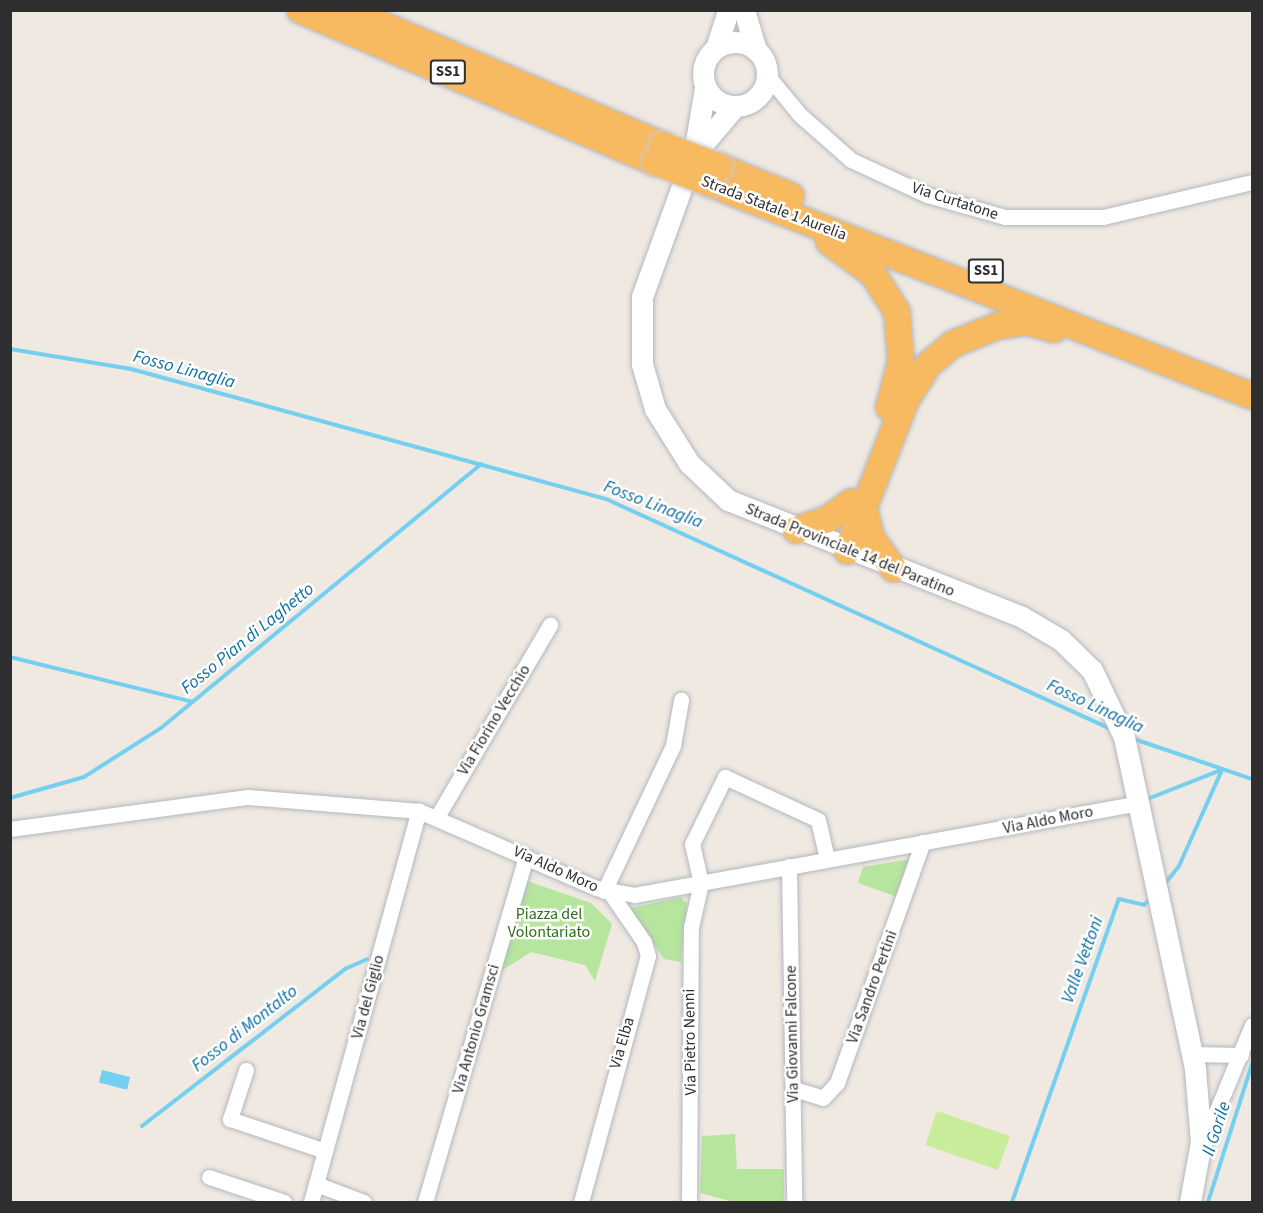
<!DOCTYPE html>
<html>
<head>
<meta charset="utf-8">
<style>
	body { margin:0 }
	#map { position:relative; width:1263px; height:1213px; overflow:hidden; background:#efe9e1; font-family:"Source Sans 3",sans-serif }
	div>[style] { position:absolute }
	.green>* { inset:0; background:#b6e59e }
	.pitch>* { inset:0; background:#c9ec9a; transform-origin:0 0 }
	.water>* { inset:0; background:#75cff0; transform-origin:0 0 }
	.stream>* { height:4px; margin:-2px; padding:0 2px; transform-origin:2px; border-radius:2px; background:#75cff0 }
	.roads { filter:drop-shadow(0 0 2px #b4b7c1) drop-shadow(0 0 2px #b4b7c1) }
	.minor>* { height:15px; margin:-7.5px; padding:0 7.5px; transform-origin:7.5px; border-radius:7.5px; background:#fff }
	.secondary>* { height:21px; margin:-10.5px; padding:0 10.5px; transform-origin:10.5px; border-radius:10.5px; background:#fff }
	.secondary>.ring { margin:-10.5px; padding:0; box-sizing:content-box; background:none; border:21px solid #fff; border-radius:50% }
	.trunk>* { height:26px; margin:-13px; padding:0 13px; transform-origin:13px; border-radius:13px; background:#f8ba60 }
	.bridges { filter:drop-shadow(0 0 2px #c9c9c9) drop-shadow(0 0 2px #c9c9c9) }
	.trunk-bridge>* { height:26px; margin:-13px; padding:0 13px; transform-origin:13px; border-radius:13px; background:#f8ba60 }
	span { translate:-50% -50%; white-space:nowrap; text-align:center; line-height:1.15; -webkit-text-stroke:5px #fff; paint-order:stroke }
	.shield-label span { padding:2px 4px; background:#fff; border:2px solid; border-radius:4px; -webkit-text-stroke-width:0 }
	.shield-label { font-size:15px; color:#2e2e2e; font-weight:700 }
	.street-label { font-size:16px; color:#2e2e2e }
	.park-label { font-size:16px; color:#2c6e1b }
	.water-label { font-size:18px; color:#0d6fa3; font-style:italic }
	.frame { position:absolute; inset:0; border:12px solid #2e2e2e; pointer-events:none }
</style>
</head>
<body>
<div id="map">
	<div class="green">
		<i style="clip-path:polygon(910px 859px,897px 897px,858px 883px,863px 867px)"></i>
		<i style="clip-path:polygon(527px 881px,591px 903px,612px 924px,595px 981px,585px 965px,531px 952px,498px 973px)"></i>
		<i style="clip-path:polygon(681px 897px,687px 904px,681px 962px,664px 959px,630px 908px)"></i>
		<i style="clip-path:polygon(735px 1134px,737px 1169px,784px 1169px,784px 1202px,734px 1202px,700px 1193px,702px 1136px)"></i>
	</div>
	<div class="pitch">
		<i style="left:937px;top:1111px;width:77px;height:36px;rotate:19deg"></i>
	</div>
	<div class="water">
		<i style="left:102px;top:1070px;width:29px;height:13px;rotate:14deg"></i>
	</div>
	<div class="stream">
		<i style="left:10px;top:349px;width:123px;rotate:9.4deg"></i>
		<i style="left:131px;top:369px;width:492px;rotate:15.3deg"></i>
		<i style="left:606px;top:499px;width:555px;rotate:24.49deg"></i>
		<i style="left:10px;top:657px;width:188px;rotate:13.8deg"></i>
		<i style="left:1131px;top:738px;width:128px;rotate:18.7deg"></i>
		<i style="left:10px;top:798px;width:77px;rotate:-15.8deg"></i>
		<i style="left:84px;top:777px;width:91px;rotate:-32.5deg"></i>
		<i style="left:161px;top:728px;width:415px;rotate:-39.5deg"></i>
		<i style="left:1150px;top:798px;width:76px;rotate:-21.5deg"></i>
		<i style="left:1163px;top:886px;width:26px;rotate:-51deg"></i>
		<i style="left:1179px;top:866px;width:105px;rotate:-65.9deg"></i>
		<i style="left:142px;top:1126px;width:257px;rotate:-37.7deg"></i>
		<i style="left:345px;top:969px;width:24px;rotate:-24deg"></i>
		<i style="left:1012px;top:1202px;width:321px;rotate:-70.6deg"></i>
		<i style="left:1119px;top:899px;width:26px;rotate:13deg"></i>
		<i style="left:1144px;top:905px;width:10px;rotate:-45deg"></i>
		<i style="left:1208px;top:1202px;width:145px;rotate:-72.3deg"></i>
	</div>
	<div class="roads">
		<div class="minor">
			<i style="left:767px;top:75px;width:52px;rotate:50.5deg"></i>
			<i style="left:800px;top:115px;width:68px;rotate:41.4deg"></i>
			<i style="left:851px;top:160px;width:84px;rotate:24.7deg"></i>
			<i style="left:927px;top:195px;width:81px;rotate:15.8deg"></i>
			<i style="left:1005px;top:217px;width:98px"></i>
			<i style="left:1103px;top:217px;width:153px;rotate:-13.2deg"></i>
			<i style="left:438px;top:815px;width:221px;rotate:-59.5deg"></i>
			<i style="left:10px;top:829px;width:240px;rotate:-7.7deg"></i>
			<i style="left:248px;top:797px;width:172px;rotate:4.7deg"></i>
			<i style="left:419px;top:811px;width:193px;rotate:23.5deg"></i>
			<i style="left:596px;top:888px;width:39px;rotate:10deg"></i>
			<i style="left:634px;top:895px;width:513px;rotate:-10.32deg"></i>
			<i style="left:789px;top:866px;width:336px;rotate:89.1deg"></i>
			<i style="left:604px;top:891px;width:161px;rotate:-64.6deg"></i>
			<i style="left:673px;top:746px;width:47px;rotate:-80.1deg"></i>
			<i style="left:1192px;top:1054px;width:49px;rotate:1.2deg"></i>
			<i style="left:246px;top:1070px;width:52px;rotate:108.1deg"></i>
			<i style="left:230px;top:1119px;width:100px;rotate:18.6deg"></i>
			<i style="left:794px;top:1089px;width:30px;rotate:17deg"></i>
			<i style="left:823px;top:1098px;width:21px;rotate:-47deg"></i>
			<i style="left:837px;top:1083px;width:256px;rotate:-70.4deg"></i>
			<i style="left:1202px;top:1130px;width:23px;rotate:-52deg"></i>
			<i style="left:1216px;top:1112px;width:94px;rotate:-67.5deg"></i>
			<i style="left:209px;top:1177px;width:79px;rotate:18.4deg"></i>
			<i style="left:316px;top:1184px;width:51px;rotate:20.6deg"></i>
			<i style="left:311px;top:1202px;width:406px;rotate:-74.6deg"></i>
			<i style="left:425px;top:1202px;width:360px;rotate:-73.7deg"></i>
			<i style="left:581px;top:1202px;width:255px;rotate:-74.8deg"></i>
			<i style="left:648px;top:956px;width:15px;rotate:-106deg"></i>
			<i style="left:644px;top:942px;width:58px;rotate:-124.5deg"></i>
			<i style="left:689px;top:1202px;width:275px;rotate:-89.6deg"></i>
			<i style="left:691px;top:927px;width:45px;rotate:-77.2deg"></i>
			<i style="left:701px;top:883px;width:40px;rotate:-103deg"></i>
			<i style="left:692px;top:844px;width:75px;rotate:-63.8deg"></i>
			<i style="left:725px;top:777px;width:102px;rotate:24.8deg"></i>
			<i style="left:818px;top:820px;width:40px;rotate:77deg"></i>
		</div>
		<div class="secondary">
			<i style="left:744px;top:10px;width:42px;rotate:73.3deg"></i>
			<i class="ring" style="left:703px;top:42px;width:43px;height:43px"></i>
			<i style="left:716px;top:48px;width:40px;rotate:-72deg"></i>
			<i style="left:705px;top:88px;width:66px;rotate:99.6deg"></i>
			<i style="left:694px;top:153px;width:153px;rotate:109.9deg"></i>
			<i style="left:642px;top:297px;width:67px;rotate:90deg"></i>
			<i style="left:642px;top:364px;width:47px;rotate:73.9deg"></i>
			<i style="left:655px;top:409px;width:64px;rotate:57.8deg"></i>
			<i style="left:689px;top:463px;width:54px;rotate:43.5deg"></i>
			<i style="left:728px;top:500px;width:316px;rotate:21.7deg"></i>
			<i style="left:1022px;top:617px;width:45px;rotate:30.5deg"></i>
			<i style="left:1061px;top:640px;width:43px;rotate:44.1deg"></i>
			<i style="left:1092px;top:670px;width:74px;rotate:64.5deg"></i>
			<i style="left:1124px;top:737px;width:340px;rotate:77.9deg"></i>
			<i style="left:1195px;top:1069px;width:73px;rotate:85.3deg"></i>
			<i style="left:1201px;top:1142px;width:61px;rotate:100.4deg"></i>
			<i style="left:697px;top:151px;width:59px;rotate:-49.8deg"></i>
		</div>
		<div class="trunk">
			<i style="left:300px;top:10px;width:386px;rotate:23.2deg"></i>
			<i style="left:348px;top:10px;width:342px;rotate:23.3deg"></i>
			<i style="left:720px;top:167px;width:77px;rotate:22.2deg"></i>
			<i style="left:711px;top:184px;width:581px;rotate:21.4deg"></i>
			<i style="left:829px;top:242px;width:54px;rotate:36deg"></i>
			<i style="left:873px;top:274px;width:45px;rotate:57.7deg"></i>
			<i style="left:897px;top:312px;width:49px;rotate:85.3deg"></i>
			<i style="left:901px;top:361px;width:48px;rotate:104.6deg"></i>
			<i style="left:864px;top:508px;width:32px;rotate:76deg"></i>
			<i style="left:872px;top:539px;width:37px;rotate:54deg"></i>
			<i style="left:796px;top:530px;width:34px;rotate:-19deg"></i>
			<i style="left:828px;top:519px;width:29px;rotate:-36deg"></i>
			<i style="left:847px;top:551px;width:160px;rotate:-68.7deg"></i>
			<i style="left:905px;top:402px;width:44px;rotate:-58.1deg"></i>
			<i style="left:928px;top:365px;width:33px;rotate:-40deg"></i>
			<i style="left:953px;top:344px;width:48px;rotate:-22.2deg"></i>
			<i style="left:997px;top:326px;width:30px;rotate:-8deg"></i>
			<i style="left:1027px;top:322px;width:28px;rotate:15deg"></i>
		</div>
	</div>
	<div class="bridges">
		<div class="trunk-bridge">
			<i style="left:662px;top:145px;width:62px;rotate:20.8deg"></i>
			<i style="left:655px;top:162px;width:60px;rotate:21.4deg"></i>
		</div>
	</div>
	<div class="shield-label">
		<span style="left:448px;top:72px">SS1</span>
		<span style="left:986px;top:271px">SS1</span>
	</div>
	<div class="street-label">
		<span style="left:955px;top:201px;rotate:18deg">Via Curtatone</span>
		<span style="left:774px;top:208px;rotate:21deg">Strada Statale 1 Aurelia</span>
		<span style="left:850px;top:550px;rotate:22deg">Strada Provinciale 14 del Paratino</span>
		<span style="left:494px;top:720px;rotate:-59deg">Via Fiorino Vecchio</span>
		<span style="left:1048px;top:820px;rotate:-11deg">Via Aldo Moro</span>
		<span style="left:556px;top:869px;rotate:24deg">Via Aldo Moro</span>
		<span style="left:872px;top:987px;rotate:-70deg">Via Sandro Pertini</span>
		<span style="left:368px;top:997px;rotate:-75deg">Via del Giglio</span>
		<span style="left:476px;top:1029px;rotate:-74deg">Via Antonio Gramsci</span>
		<span style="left:792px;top:1034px;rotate:-91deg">Via Giovanni Falcone</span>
		<span style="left:690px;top:1042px;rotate:-91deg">Via Pietro Nenni</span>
		<span style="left:622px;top:1043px;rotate:-74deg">Via Elba</span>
	</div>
	<div class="park-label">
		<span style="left:549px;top:923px">Piazza del<br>Volontariato</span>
	</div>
	<div class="water-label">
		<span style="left:184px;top:370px;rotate:15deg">Fosso Linaglia</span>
		<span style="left:653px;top:505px;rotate:21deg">Fosso Linaglia</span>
		<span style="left:248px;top:639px;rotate:-39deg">Fosso Pian di Laghetto</span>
		<span style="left:1095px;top:707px;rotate:25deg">Fosso Linaglia</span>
		<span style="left:1083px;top:960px;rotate:-70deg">Valle Vettoni</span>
		<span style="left:245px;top:1029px;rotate:-38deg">Fosso di Montalto</span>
		<span style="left:1217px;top:1129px;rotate:-72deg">Il Gorile</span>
	</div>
	<div class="frame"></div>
</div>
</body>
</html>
